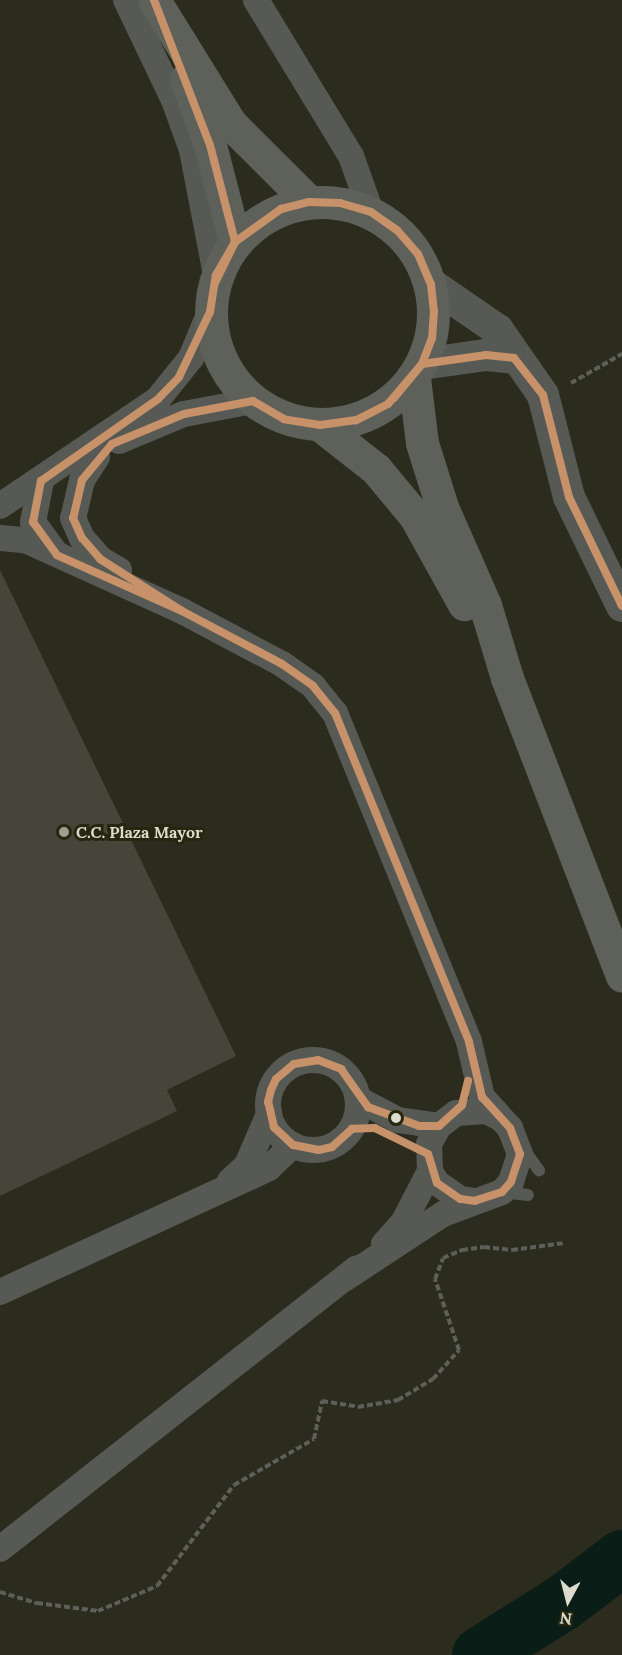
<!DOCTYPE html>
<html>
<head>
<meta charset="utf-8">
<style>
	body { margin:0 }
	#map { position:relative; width:622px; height:1655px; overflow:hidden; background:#2b2b1e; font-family:Lora,serif }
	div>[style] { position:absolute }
	.river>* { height:56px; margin:-28px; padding:0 28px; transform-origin:28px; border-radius:28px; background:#0a1d17 }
	.building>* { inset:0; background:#47453a }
	.path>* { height:4px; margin-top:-2px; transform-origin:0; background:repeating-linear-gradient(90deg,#5d5f58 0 6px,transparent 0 9px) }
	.service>* { height:12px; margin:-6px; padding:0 6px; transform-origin:6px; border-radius:6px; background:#575a54 }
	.minor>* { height:26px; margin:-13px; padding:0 13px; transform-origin:13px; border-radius:13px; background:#575a54 }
	.minor>.ring { margin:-13px; padding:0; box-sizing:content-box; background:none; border:26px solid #575a54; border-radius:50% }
	.tertiary>* { height:32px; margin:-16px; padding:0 16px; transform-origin:16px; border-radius:16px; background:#575a54 }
	.primary>* { height:33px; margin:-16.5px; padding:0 16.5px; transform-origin:16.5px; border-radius:16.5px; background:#5d615a }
	.primary>.ring { margin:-16.5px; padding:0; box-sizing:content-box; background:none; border:33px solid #5d615a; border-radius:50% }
	.bus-1>* { height:8px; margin:-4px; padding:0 4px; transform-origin:4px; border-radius:4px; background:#c7916a }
	.dots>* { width:16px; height:16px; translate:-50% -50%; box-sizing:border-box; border:3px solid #26270e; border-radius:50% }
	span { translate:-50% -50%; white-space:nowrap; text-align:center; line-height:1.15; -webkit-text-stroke:6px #26270e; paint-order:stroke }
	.poi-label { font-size:16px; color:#dbdccd; font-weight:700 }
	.left { translate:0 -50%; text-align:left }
	.north { position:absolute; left:538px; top:1571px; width:60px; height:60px; -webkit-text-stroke:4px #26270e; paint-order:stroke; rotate:187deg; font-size:16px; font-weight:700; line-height:24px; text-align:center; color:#dbdccd }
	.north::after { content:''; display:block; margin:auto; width:21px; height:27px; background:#dbdccd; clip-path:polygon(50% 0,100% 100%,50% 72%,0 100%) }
</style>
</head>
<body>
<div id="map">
	<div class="river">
		<i style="left:480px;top:1655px;width:99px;rotate:-32.2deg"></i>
		<i style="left:564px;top:1602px;width:73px;rotate:-37.2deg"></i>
	</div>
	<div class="building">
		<i style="clip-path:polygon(0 570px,236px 1056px,167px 1090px,177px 1111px,0 1196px)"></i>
	</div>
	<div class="path">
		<i style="left:571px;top:383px;width:59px;rotate:-29.6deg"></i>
		<i style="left:0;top:1592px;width:39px;rotate:17deg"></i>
		<i style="left:37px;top:1603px;width:62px;rotate:7.5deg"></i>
		<i style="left:98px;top:1611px;width:64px;rotate:-23deg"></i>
		<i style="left:157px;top:1586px;width:127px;rotate:-52.7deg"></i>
		<i style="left:234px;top:1485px;width:92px;rotate:-29.9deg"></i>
		<i style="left:314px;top:1439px;width:39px;rotate:-78deg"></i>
		<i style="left:322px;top:1401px;width:36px;rotate:9deg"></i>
		<i style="left:358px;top:1407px;width:41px;rotate:-9.9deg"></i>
		<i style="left:398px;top:1400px;width:41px;rotate:-31deg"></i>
		<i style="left:433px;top:1379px;width:39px;rotate:-48deg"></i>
		<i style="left:459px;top:1350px;width:75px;rotate:-108.7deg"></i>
		<i style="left:435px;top:1279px;width:22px;rotate:-69deg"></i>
		<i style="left:443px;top:1258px;width:21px;rotate:-23deg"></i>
		<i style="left:462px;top:1250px;width:22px;rotate:-8deg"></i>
		<i style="left:484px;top:1247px;width:28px;rotate:6deg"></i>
		<i style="left:512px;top:1250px;width:53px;rotate:-7.5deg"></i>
	</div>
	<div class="service">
		<i style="left:522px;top:1147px;width:29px;rotate:54deg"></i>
		<i style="left:503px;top:1192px;width:25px;rotate:7deg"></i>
	</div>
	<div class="minor">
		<i style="left:126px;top:0;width:111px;rotate:64.4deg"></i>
		<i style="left:174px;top:100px;width:53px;rotate:70.2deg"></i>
		<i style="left:192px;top:150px;width:127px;rotate:79.1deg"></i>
		<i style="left:256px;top:0;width:183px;rotate:58.7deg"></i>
		<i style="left:351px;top:156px;width:59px;rotate:70.3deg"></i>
		<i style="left:119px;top:441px;width:70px;rotate:-22.6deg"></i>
		<i style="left:184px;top:414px;width:70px;rotate:-10.7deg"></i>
		<i style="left:97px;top:457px;width:27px;rotate:123deg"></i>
		<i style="left:82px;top:480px;width:39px;rotate:103deg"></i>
		<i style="left:73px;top:518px;width:22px;rotate:66deg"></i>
		<i style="left:82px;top:538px;width:28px;rotate:49deg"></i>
		<i style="left:100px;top:559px;width:22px;rotate:30deg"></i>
		<i style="left:41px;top:481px;width:42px;rotate:101deg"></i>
		<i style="left:33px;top:522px;width:39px;rotate:54deg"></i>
		<i style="left:0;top:506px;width:191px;rotate:-34.1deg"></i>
		<i style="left:158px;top:399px;width:53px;rotate:-51.2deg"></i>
		<i style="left:191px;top:358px;width:50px;rotate:-67.6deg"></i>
		<i style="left:0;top:538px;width:25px;rotate:5deg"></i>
		<i style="left:25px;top:540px;width:172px;rotate:24.3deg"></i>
		<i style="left:182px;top:611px;width:113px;rotate:27.9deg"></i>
		<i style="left:282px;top:664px;width:38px;rotate:35deg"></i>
		<i style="left:313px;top:686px;width:35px;rotate:51deg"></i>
		<i style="left:335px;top:713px;width:355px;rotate:67.8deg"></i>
		<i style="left:469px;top:1042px;width:57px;rotate:76.7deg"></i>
		<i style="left:482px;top:1097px;width:42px;rotate:47.9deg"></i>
		<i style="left:510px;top:1128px;width:28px;rotate:69deg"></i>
		<i style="left:520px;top:1154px;width:29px;rotate:108deg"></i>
		<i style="left:511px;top:1182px;width:13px;rotate:132deg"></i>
		<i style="left:502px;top:1192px;width:63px;rotate:159.6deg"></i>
		<i style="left:443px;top:1214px;width:118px;rotate:146.7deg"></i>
		<i class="ring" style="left:268px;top:1060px;width:64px;height:64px"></i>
		<i style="left:358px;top:1099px;width:45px;rotate:27.7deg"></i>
		<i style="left:398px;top:1120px;width:41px;rotate:8.3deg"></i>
		<i style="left:230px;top:1181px;width:23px;rotate:-43deg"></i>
		<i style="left:247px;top:1165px;width:56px;rotate:-66.7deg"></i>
		<i style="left:475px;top:1201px;width:15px;rotate:-172deg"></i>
		<i style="left:460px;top:1199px;width:28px;rotate:-145deg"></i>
		<i style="left:437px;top:1183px;width:14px;rotate:-120deg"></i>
		<i style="left:430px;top:1171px;width:27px;rotate:-92deg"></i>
		<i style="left:429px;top:1144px;width:21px;rotate:-61deg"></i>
		<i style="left:439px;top:1126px;width:21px;rotate:-37deg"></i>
		<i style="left:456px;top:1113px;width:30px;rotate:-4deg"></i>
		<i style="left:486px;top:1111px;width:16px;rotate:27deg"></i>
		<i style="left:384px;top:1244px;width:28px;rotate:-48deg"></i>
		<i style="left:403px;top:1223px;width:59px;rotate:-62.6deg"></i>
		<i style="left:0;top:1292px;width:296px;rotate:-24.7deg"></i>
		<i style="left:269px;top:1168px;width:33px;rotate:-44deg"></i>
		<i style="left:0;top:1549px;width:454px;rotate:-38.2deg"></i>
	</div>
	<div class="tertiary">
		<i style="left:431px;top:284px;width:81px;rotate:34.5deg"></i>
		<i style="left:498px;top:330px;width:79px;rotate:55.3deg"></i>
		<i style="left:543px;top:395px;width:105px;rotate:75.7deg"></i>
		<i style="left:569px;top:497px;width:121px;rotate:64.1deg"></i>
		<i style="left:422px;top:364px;width:65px;rotate:-8deg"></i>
		<i style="left:486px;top:355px;width:28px;rotate:6deg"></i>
	</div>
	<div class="primary">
		<i style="left:154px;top:0;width:146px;rotate:58.2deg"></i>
		<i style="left:231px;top:124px;width:110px;rotate:45deg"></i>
		<i style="left:186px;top:79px;width:70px;rotate:70deg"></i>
		<i style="left:210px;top:145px;width:100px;rotate:75.5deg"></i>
		<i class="ring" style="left:211px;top:202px;width:189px;height:189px"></i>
		<i style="left:414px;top:378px;width:65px;rotate:83deg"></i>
		<i style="left:422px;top:443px;width:67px;rotate:72.6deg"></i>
		<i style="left:442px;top:507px;width:107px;rotate:66.3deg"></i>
		<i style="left:485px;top:605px;width:76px;rotate:73.2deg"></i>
		<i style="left:507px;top:678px;width:319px;rotate:68.9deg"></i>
		<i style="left:320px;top:425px;width:71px;rotate:38.2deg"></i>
		<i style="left:376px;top:469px;width:61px;rotate:50.3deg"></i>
		<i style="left:415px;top:516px;width:101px;rotate:60.9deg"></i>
	</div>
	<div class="bus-1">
		<i style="left:154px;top:0;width:155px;rotate:68.9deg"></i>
		<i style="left:210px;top:145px;width:100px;rotate:75.5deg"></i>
		<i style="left:235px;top:242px;width:46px;rotate:116deg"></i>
		<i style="left:309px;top:202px;width:31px;rotate:2deg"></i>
		<i style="left:340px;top:203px;width:32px;rotate:16deg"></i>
		<i style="left:371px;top:212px;width:32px;rotate:35deg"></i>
		<i style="left:397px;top:230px;width:32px;rotate:49deg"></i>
		<i style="left:418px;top:254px;width:33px;rotate:67deg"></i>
		<i style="left:431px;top:284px;width:27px;rotate:84deg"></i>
		<i style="left:434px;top:311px;width:27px;rotate:94deg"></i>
		<i style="left:432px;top:338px;width:28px;rotate:111deg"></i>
		<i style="left:422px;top:364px;width:52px;rotate:130.4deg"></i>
		<i style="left:388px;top:404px;width:36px;rotate:153deg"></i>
		<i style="left:356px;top:420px;width:36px;rotate:172deg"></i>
		<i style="left:320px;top:425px;width:36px;rotate:-171deg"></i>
		<i style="left:284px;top:419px;width:36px;rotate:-150deg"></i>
		<i style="left:253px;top:401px;width:70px;rotate:169.3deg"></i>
		<i style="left:184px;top:414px;width:78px;rotate:157.4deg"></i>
		<i style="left:112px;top:444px;width:47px;rotate:129.8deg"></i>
		<i style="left:82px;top:480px;width:39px;rotate:103deg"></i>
		<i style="left:73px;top:518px;width:22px;rotate:66deg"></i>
		<i style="left:82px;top:538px;width:28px;rotate:49deg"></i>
		<i style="left:100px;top:559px;width:97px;rotate:32.4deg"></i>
		<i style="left:182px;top:611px;width:137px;rotate:-155.9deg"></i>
		<i style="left:57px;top:555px;width:41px;rotate:-126deg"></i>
		<i style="left:33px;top:522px;width:42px;rotate:-79deg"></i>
		<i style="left:41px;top:481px;width:143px;rotate:-35deg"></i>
		<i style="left:158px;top:399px;width:30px;rotate:-46deg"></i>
		<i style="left:179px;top:377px;width:72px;rotate:-64.5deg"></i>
		<i style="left:210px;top:312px;width:37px;rotate:-81deg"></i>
		<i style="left:216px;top:275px;width:38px;rotate:-60deg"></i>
		<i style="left:235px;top:242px;width:57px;rotate:-35.7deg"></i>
		<i style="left:281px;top:209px;width:29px;rotate:-14deg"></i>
		<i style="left:394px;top:398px;width:44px;rotate:-50.5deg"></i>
		<i style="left:422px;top:364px;width:65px;rotate:-8deg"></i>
		<i style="left:486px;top:355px;width:28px;rotate:6deg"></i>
		<i style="left:514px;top:358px;width:47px;rotate:51.9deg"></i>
		<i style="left:543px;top:395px;width:105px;rotate:75.7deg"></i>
		<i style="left:569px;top:497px;width:121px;rotate:64.1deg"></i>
		<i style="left:182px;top:611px;width:113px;rotate:27.9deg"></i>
		<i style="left:282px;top:664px;width:38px;rotate:35deg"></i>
		<i style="left:313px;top:686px;width:35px;rotate:51deg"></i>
		<i style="left:335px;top:713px;width:355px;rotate:67.8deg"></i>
		<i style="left:469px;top:1042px;width:57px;rotate:76.7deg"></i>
		<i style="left:482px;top:1097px;width:42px;rotate:47.9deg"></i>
		<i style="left:510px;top:1128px;width:28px;rotate:69deg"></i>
		<i style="left:520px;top:1154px;width:29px;rotate:108deg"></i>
		<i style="left:511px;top:1182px;width:13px;rotate:132deg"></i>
		<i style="left:502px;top:1192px;width:28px;rotate:162deg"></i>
		<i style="left:475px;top:1201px;width:15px;rotate:-172deg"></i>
		<i style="left:460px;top:1199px;width:28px;rotate:-145deg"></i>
		<i style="left:437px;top:1183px;width:30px;rotate:-107deg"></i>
		<i style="left:428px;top:1154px;width:59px;rotate:-153.9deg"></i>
		<i style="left:375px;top:1128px;width:23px;rotate:178deg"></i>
		<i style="left:352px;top:1129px;width:27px;rotate:138deg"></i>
		<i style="left:332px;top:1147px;width:13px;rotate:167deg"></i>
		<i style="left:319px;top:1150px;width:26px;rotate:-169deg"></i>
		<i style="left:293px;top:1145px;width:26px;rotate:-137deg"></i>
		<i style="left:274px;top:1127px;width:26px;rotate:-103deg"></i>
		<i style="left:268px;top:1102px;width:12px;rotate:-76deg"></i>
		<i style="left:271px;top:1090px;width:12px;rotate:-66deg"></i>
		<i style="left:276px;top:1079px;width:23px;rotate:-40deg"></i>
		<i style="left:294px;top:1064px;width:24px;rotate:-9deg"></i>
		<i style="left:318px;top:1060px;width:25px;rotate:21deg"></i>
		<i style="left:341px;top:1069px;width:47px;rotate:54.6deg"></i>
		<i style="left:368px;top:1107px;width:54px;rotate:20.4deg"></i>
		<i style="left:419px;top:1126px;width:20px"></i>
		<i style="left:439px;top:1126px;width:31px;rotate:-42deg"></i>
		<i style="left:462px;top:1105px;width:25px;rotate:-76deg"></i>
	</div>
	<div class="dots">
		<i style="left:64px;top:832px;background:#9d9e90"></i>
		<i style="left:396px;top:1118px;background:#dbdccd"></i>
	</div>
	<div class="poi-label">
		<span class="left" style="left:76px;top:832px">C.C. Plaza Mayor</span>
	</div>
	<div class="north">N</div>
</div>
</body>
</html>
